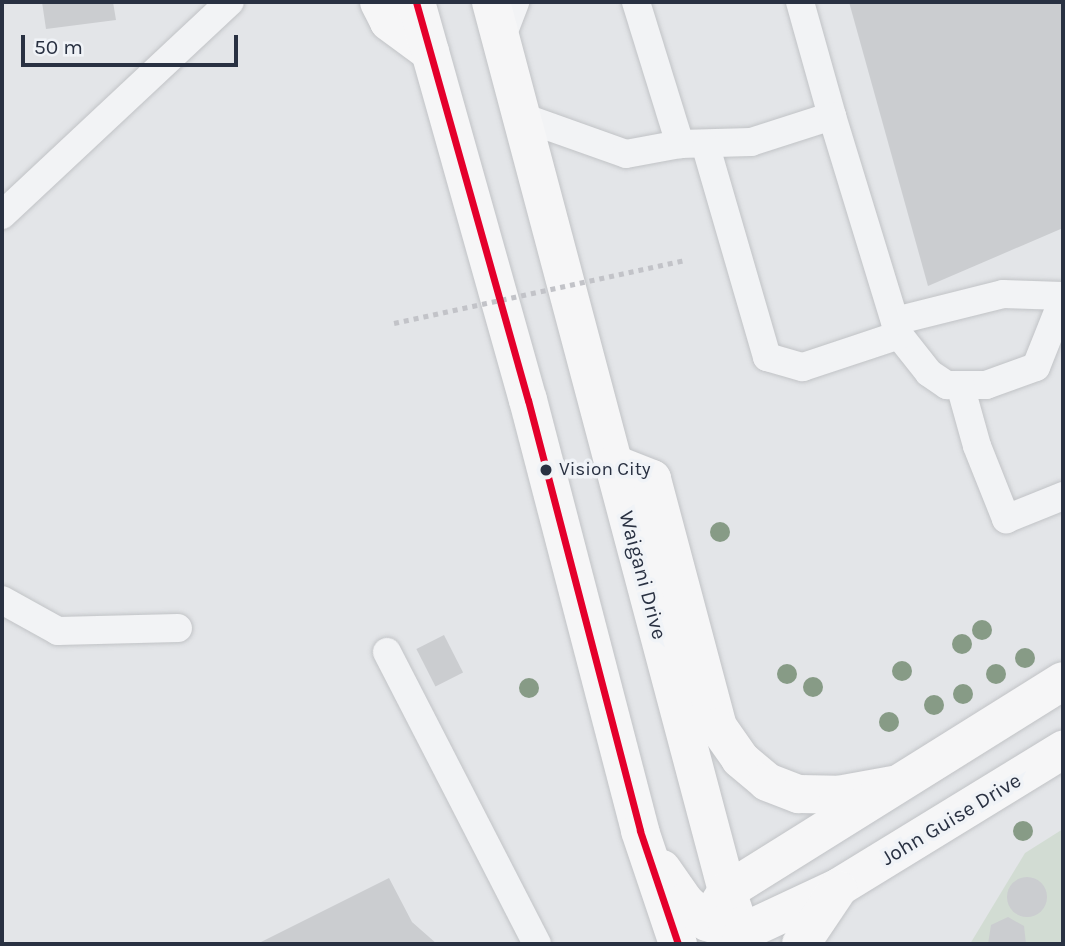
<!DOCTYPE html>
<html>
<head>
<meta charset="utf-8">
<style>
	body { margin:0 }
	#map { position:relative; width:1065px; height:946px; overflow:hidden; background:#e3e5e8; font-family:Karla,sans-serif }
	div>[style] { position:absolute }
	.green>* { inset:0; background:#d2dcd3 }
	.building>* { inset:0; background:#cbcdd0; transform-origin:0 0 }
	.round { border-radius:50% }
	.roads { filter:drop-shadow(0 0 2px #c1c3c6) drop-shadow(0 0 2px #c1c3c6) }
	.minor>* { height:28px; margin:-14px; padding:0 14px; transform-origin:14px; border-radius:14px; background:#f2f3f5 }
	.highway>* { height:38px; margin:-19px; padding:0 19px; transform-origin:19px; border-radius:19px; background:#f6f6f7 }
	.path-bridge>* { height:4.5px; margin-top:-2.25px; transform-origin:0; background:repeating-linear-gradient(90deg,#c2c3c8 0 5px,transparent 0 10px) }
	.bus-1>* { height:7px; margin:-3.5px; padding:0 3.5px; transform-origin:3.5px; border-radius:3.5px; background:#e4002b }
	.trees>* { width:20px; height:20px; margin:-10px; border-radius:50%; background:#879b86 }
	.dots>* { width:19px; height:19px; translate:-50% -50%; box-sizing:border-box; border:4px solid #f0f3f7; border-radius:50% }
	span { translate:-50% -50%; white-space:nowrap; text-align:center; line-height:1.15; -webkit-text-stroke:7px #f0f3f7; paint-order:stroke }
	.bus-label { font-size:19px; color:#293142 }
	.left { translate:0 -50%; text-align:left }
	.street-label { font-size:21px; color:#293142 }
	.frame { position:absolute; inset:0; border:4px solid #293142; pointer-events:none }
	.scale { position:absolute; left:21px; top:35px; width:217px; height:32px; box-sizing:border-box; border:4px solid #293142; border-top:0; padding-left:9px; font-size:21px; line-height:24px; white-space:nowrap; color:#293142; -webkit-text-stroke:5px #f0f3f7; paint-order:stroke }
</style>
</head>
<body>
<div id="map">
	<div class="green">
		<i style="clip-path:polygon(1063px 829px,1063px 944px,970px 944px,1025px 853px)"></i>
	</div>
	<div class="building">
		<i style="clip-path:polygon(42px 2px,113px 2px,116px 20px,46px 29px)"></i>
		<i style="clip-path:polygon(849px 2px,1063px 2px,1063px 228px,928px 286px)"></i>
		<i style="left:444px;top:635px;width:42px;height:31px;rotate:63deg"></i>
		<i class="round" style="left:1007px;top:877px;width:40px;height:40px"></i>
		<i style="clip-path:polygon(389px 878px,412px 922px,437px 944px,257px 944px)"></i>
		<i style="clip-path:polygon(1008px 917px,1024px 926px,1026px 944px,988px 944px,991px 925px)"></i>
	</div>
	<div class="roads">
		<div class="minor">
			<i style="left:636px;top:2px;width:149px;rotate:72.8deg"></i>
			<i style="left:800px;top:2px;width:118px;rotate:74.3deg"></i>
			<i style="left:501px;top:39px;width:40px;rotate:-69deg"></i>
			<i style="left:525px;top:118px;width:107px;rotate:19.6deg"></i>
			<i style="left:626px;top:154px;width:55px;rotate:-10.5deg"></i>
			<i style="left:680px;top:144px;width:71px;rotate:-1.6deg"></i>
			<i style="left:751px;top:142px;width:85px;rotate:-17.8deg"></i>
			<i style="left:832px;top:116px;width:229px;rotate:73deg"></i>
			<i style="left:899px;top:335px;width:48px;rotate:51.7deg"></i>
			<i style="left:929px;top:373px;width:22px;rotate:34deg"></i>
			<i style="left:947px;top:385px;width:39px"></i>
			<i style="left:986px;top:385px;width:53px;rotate:-19.8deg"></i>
			<i style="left:1036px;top:367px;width:73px;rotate:-68.3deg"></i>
			<i style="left:706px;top:147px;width:219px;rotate:73.8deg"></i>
			<i style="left:767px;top:357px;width:37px;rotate:16deg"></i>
			<i style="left:803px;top:367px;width:101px;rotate:-18.4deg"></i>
			<i style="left:2px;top:215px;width:312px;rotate:-43.1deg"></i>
			<i style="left:895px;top:321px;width:111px;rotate:-14deg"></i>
			<i style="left:1003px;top:294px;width:60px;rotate:1.9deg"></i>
			<i style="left:960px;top:385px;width:63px;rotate:74.4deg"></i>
			<i style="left:977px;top:446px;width:79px;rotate:68.3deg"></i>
			<i style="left:1006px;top:519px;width:61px;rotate:-22deg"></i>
			<i style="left:2px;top:600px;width:64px;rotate:29deg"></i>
			<i style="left:58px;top:631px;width:120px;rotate:-1.4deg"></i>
			<i style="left:387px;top:652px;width:328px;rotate:62.8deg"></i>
		</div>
		<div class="highway">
			<i style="left:379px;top:2px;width:22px;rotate:63deg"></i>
			<i style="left:389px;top:22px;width:51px;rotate:36.2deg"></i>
			<i style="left:416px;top:2px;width:413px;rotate:74.3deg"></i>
			<i style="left:528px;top:400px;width:445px;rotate:75.4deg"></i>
			<i style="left:640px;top:831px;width:119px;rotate:71.4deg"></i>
			<i style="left:491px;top:2px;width:920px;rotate:75.13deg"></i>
			<i style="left:727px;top:891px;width:56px;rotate:71.2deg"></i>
			<i style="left:614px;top:464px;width:41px;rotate:21.5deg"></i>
			<i style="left:652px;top:479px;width:257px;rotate:75.1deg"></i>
			<i style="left:718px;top:727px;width:39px;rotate:55deg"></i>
			<i style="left:740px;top:759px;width:35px;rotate:40deg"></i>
			<i style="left:767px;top:782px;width:34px;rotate:21deg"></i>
			<i style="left:799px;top:794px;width:39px;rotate:1deg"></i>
			<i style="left:838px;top:795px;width:56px;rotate:-10.3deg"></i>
			<i style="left:662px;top:869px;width:40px;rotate:55.1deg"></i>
			<i style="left:685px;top:902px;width:30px;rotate:42deg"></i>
			<i style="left:707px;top:922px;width:36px;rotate:18deg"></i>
			<i style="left:741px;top:933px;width:108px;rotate:-25.1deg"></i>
			<i style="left:839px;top:887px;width:263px;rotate:-31.5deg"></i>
			<i style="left:715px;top:910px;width:22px;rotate:-58deg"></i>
			<i style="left:727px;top:891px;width:396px;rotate:-32deg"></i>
			<i style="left:801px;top:944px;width:66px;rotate:-56.1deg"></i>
		</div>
	</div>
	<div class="path-bridge">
		<i style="left:394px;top:323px;width:299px;rotate:-12.2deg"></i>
	</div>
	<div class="bus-1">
		<i style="left:416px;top:2px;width:413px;rotate:74.3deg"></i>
		<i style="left:528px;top:400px;width:445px;rotate:75.4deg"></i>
		<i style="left:640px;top:831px;width:119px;rotate:71.4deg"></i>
	</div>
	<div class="trees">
		<i style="left:720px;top:532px"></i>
		<i style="left:982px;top:630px"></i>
		<i style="left:962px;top:644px"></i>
		<i style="left:1025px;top:658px"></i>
		<i style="left:902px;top:671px"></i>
		<i style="left:787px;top:674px"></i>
		<i style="left:996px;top:674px"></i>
		<i style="left:813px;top:687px"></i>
		<i style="left:529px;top:688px"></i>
		<i style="left:963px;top:694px"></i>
		<i style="left:934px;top:705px"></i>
		<i style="left:889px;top:722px"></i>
		<i style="left:1023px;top:831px"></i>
	</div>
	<div class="dots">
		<i style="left:546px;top:470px;background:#293142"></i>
	</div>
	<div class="bus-label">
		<span class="left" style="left:559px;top:470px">Vision City</span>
	</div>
	<div class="street-label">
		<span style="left:643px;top:575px;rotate:75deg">Waigani Drive</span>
		<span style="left:951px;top:819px;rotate:-31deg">John Guise Drive</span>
	</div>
	<div class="frame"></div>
	<div class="scale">50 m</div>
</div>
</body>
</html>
